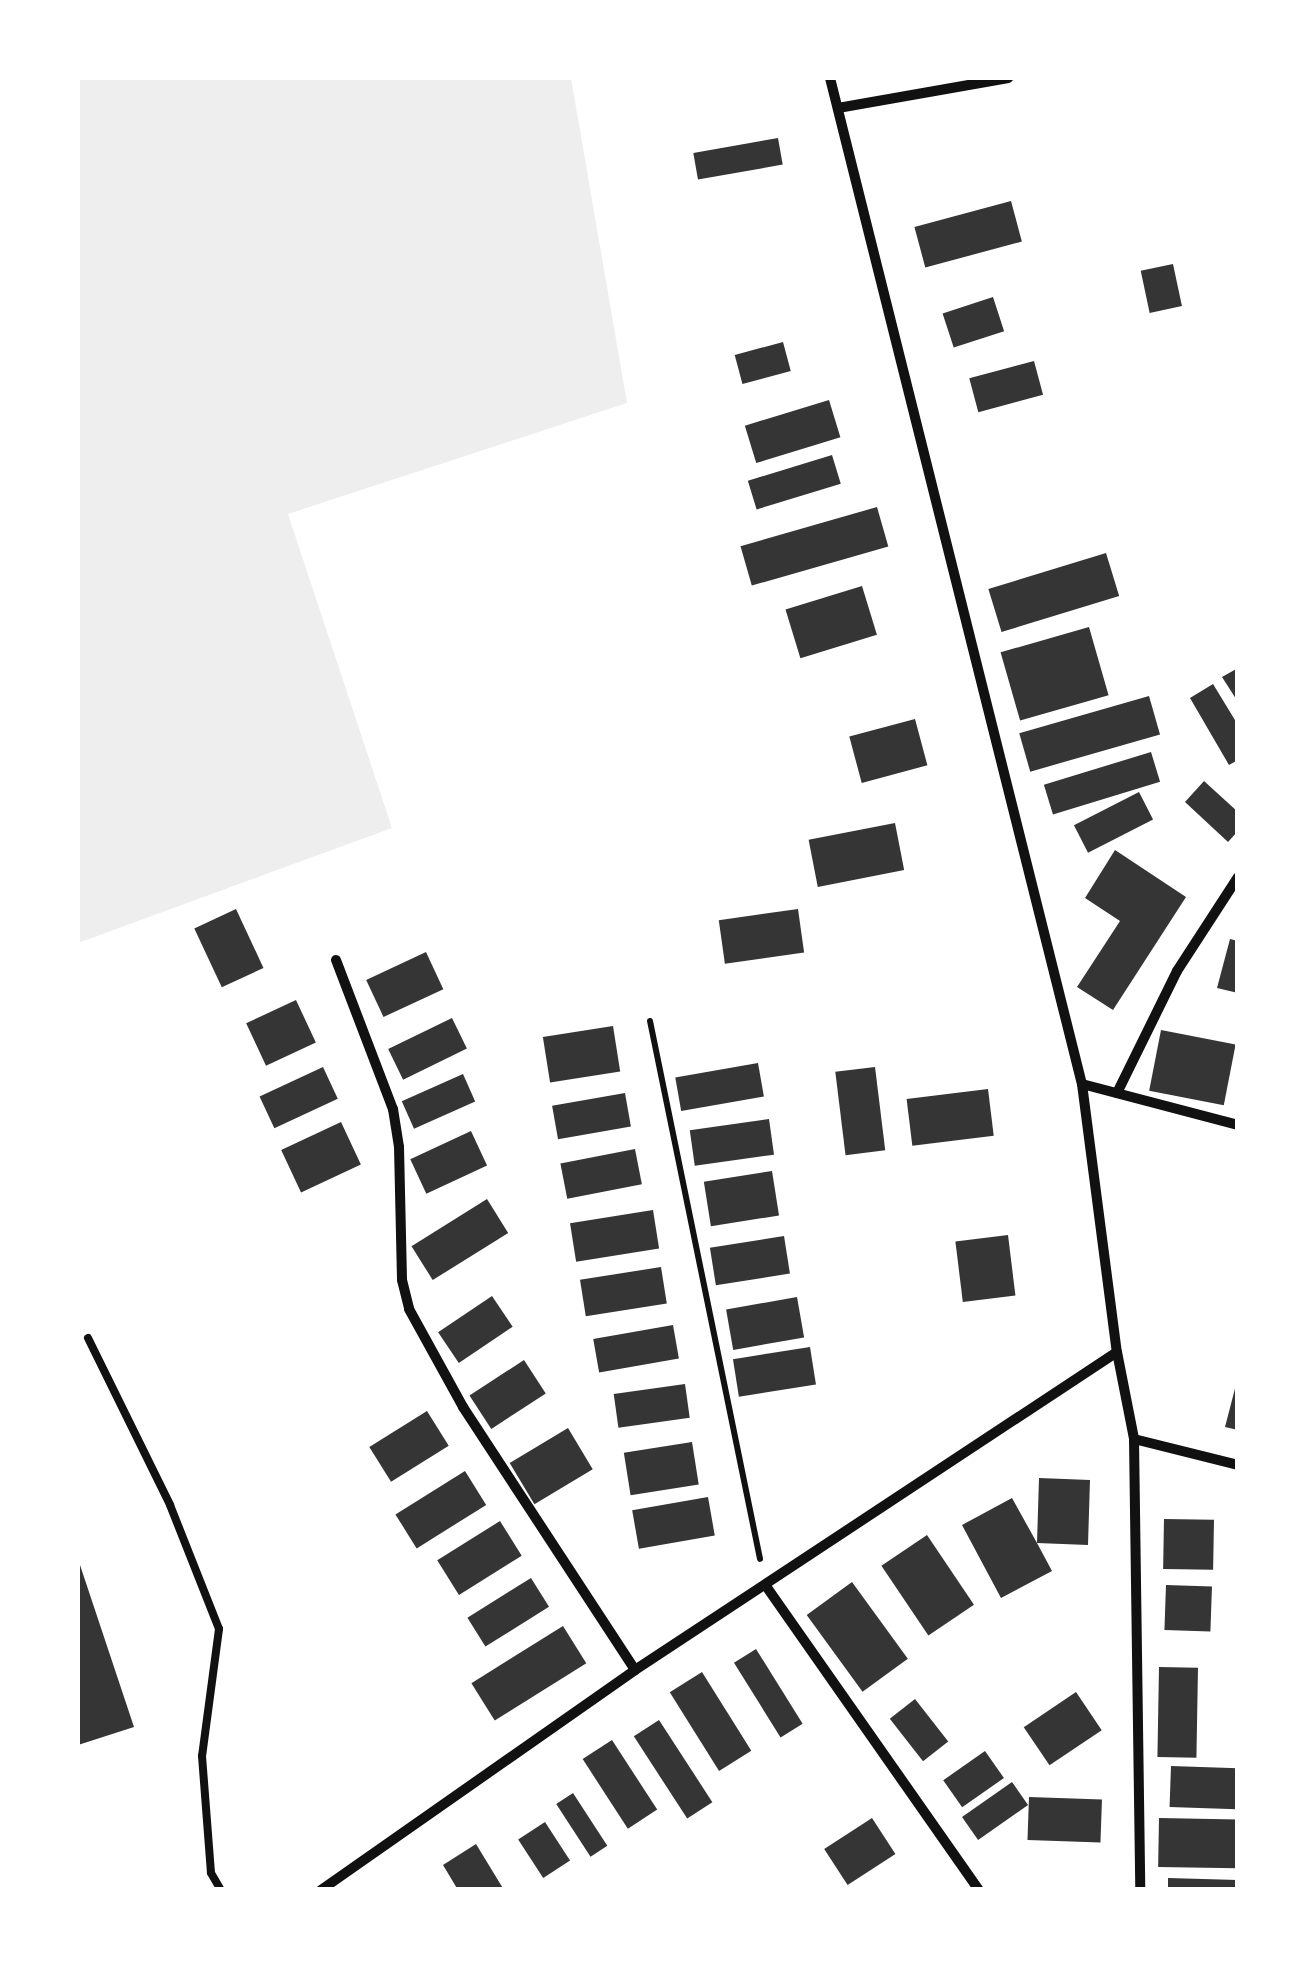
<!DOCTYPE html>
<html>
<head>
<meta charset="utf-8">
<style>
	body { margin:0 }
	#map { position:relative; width:1315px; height:1967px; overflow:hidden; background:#fff; font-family:"Alegreya Sans",sans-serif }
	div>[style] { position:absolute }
	.green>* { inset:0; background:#eee }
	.building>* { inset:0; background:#353535; transform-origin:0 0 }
	.path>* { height:6px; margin:-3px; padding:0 3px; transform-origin:3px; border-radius:3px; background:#111 }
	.service>* { height:8px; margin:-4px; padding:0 4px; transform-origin:4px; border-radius:4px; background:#111 }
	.minor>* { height:10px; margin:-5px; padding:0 5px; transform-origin:5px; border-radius:5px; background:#111 }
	span { translate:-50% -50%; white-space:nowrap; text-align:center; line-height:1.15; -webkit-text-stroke:8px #fff; paint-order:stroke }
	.frame { position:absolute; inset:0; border:80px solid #fff; pointer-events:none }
</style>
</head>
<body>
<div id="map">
	<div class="green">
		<i style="clip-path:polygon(78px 78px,571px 78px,627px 403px,288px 514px,392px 828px,78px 943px)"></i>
	</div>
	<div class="building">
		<i style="left:778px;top:138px;width:27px;height:86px;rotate:80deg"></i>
		<i style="left:1011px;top:201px;width:42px;height:100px;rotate:75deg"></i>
		<i style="left:1173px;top:264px;width:43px;height:33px;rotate:78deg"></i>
		<i style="left:993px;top:297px;width:36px;height:53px;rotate:72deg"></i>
		<i style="left:783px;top:342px;width:30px;height:50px;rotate:75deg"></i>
		<i style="left:1034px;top:361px;width:35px;height:67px;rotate:75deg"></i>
		<i style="left:829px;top:400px;width:39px;height:88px;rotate:73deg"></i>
		<i style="left:832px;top:455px;width:30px;height:88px;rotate:73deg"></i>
		<i style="left:877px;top:507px;width:41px;height:142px;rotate:74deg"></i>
		<i style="left:1106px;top:553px;width:45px;height:123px;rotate:73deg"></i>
		<i style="left:862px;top:586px;width:51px;height:80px;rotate:73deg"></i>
		<i style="left:1089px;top:627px;width:71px;height:92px;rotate:74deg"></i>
		<i style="clip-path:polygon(1238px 668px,1238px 702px,1222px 677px)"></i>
		<i style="clip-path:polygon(1213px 684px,1238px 725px,1238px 760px,1229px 765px,1190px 698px)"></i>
		<i style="left:1149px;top:696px;width:40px;height:135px;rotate:74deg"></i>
		<i style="left:915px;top:719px;width:48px;height:68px;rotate:75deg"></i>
		<i style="left:1151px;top:752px;width:31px;height:112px;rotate:73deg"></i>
		<i style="clip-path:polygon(1204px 781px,1238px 812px,1238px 831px,1228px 842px,1185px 802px)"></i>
		<i style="left:1139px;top:792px;width:31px;height:73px;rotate:63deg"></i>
		<i style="left:895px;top:823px;width:48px;height:88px;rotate:79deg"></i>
		<i style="clip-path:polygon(1115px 850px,1186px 897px,1113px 1010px,1077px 987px,1120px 921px,1085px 898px)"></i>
		<i style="left:236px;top:909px;width:65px;height:46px;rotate:65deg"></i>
		<i style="left:798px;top:909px;width:44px;height:80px;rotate:82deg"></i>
		<i style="clip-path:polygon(1230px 939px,1238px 941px,1238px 993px,1217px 988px)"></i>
		<i style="left:426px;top:952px;width:41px;height:66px;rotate:65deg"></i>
		<i style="left:296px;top:1000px;width:47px;height:55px;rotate:65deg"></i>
		<i style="left:452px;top:1018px;width:34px;height:71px;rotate:64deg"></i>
		<i style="left:613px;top:1026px;width:46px;height:71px;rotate:81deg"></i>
		<i style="left:1161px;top:1030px;width:76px;height:62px;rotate:11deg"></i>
		<i style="left:758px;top:1063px;width:34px;height:84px;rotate:80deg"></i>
		<i style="left:323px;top:1067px;width:35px;height:70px;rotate:65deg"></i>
		<i style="left:875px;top:1067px;width:84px;height:40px;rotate:83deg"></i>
		<i style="left:463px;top:1074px;width:30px;height:67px;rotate:66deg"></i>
		<i style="left:988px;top:1089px;width:47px;height:82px;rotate:83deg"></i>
		<i style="left:625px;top:1093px;width:34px;height:74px;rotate:80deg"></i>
		<i style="left:769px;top:1119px;width:36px;height:80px;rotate:82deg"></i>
		<i style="left:341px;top:1122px;width:47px;height:66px;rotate:65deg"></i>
		<i style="left:471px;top:1131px;width:38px;height:67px;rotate:65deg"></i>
		<i style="left:635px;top:1149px;width:36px;height:76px;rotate:79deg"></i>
		<i style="left:772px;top:1171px;width:45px;height:69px;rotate:81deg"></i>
		<i style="left:487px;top:1199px;width:40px;height:89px;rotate:58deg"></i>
		<i style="left:653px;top:1210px;width:39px;height:84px;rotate:81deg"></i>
		<i style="left:1008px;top:1235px;width:61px;height:53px;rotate:83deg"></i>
		<i style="left:784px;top:1236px;width:38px;height:75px;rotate:81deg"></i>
		<i style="left:661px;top:1267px;width:37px;height:82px;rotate:81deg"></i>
		<i style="left:492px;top:1296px;width:37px;height:65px;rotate:56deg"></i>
		<i style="left:797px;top:1297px;width:41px;height:72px;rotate:80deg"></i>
		<i style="left:673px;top:1325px;width:34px;height:81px;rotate:80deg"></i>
		<i style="left:810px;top:1347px;width:38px;height:78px;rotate:81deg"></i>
		<i style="left:524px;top:1360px;width:40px;height:65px;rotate:57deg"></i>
		<i style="clip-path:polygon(1238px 1377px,1238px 1430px,1225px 1427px)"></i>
		<i style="left:685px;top:1384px;width:34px;height:72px;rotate:82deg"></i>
		<i style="left:427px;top:1411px;width:41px;height:68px;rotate:58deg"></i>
		<i style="left:568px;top:1428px;width:48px;height:68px;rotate:59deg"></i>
		<i style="left:692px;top:1442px;width:43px;height:69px;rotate:81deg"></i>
		<i style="left:465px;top:1471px;width:40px;height:82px;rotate:58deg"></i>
		<i style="clip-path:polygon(1039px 1478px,1090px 1480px,1088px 1545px,1037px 1543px,1052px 1571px,1001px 1598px,962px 1525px,1012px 1498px,1037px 1543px)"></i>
		<i style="left:708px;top:1497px;width:39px;height:77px;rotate:80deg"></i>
		<i style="left:1164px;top:1519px;width:50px;height:50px;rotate:1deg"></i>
		<i style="left:500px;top:1521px;width:41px;height:74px;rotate:58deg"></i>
		<i style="left:927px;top:1535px;width:84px;height:55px;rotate:56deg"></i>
		<i style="clip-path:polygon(78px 1559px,134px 1727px,78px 1745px)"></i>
		<i style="left:531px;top:1578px;width:34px;height:75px;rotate:58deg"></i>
		<i style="left:852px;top:1582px;width:95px;height:56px;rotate:54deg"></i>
		<i style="left:1166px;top:1585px;width:46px;height:45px;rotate:2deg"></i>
		<i style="left:563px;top:1626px;width:44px;height:108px;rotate:58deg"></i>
		<i style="left:756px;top:1649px;width:88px;height:26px;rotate:58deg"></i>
		<i style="left:1159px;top:1667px;width:39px;height:90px;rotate:1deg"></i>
		<i style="left:702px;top:1672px;width:93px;height:38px;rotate:58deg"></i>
		<i style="left:1076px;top:1692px;width:46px;height:63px;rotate:56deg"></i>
		<i style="left:915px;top:1699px;width:54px;height:32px;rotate:52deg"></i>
		<i style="left:659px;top:1720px;width:98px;height:30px;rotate:57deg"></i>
		<i style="left:612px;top:1740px;width:83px;height:35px;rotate:57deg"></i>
		<i style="left:985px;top:1751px;width:33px;height:51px;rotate:55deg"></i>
		<i style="left:1171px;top:1766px;width:67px;height:41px;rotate:2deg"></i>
		<i style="left:1012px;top:1782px;width:28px;height:61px;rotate:55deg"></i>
		<i style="left:573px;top:1793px;width:63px;height:20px;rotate:57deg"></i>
		<i style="left:1029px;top:1797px;width:73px;height:43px;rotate:2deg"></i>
		<i style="left:872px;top:1818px;width:43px;height:57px;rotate:57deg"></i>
		<i style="left:1159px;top:1818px;width:79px;height:49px;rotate:1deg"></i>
		<i style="left:545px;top:1822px;width:46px;height:32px;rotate:57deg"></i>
		<i style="clip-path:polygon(476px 1844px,504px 1890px,458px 1890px,443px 1865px)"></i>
		<i style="clip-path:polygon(1168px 1878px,1238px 1880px,1238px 1890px,1168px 1890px)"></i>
	</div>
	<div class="path">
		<i style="left:650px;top:1021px;width:549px;rotate:78.44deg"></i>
	</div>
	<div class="service">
		<i style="left:88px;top:1338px;width:186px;rotate:63.8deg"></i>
		<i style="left:170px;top:1505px;width:133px;rotate:68.4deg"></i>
		<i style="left:219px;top:1629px;width:128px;rotate:97.6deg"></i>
		<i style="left:202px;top:1756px;width:117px;rotate:85.6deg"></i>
		<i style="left:211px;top:1873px;width:20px;rotate:60deg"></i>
	</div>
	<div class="minor">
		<i style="left:830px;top:78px;width:1037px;rotate:75.94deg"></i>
		<i style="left:1082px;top:1084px;width:270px;rotate:82.6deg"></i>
		<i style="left:1117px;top:1352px;width:89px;rotate:78.9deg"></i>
		<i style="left:1134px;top:1439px;width:451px;rotate:89.2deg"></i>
		<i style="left:838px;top:108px;width:173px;rotate:-10deg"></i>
		<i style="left:336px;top:960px;width:160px;rotate:69.1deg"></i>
		<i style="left:393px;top:1109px;width:38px;rotate:81deg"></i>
		<i style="left:399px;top:1147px;width:133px;rotate:88.7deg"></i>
		<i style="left:402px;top:1280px;width:30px;rotate:76deg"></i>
		<i style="left:409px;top:1309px;width:112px;rotate:61.1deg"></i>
		<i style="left:463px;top:1407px;width:314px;rotate:56.8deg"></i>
		<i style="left:1082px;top:1084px;width:161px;rotate:14.7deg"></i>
		<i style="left:1117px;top:1093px;width:136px;rotate:-63.8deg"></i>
		<i style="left:1177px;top:971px;width:112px;rotate:-57deg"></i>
		<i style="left:1134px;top:1439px;width:107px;rotate:14deg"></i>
		<i style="left:766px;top:1586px;width:371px;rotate:55deg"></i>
		<i style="left:321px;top:1890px;width:383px;rotate:-35deg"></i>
		<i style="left:635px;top:1670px;width:577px;rotate:-33.41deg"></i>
	</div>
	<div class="frame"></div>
</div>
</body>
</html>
